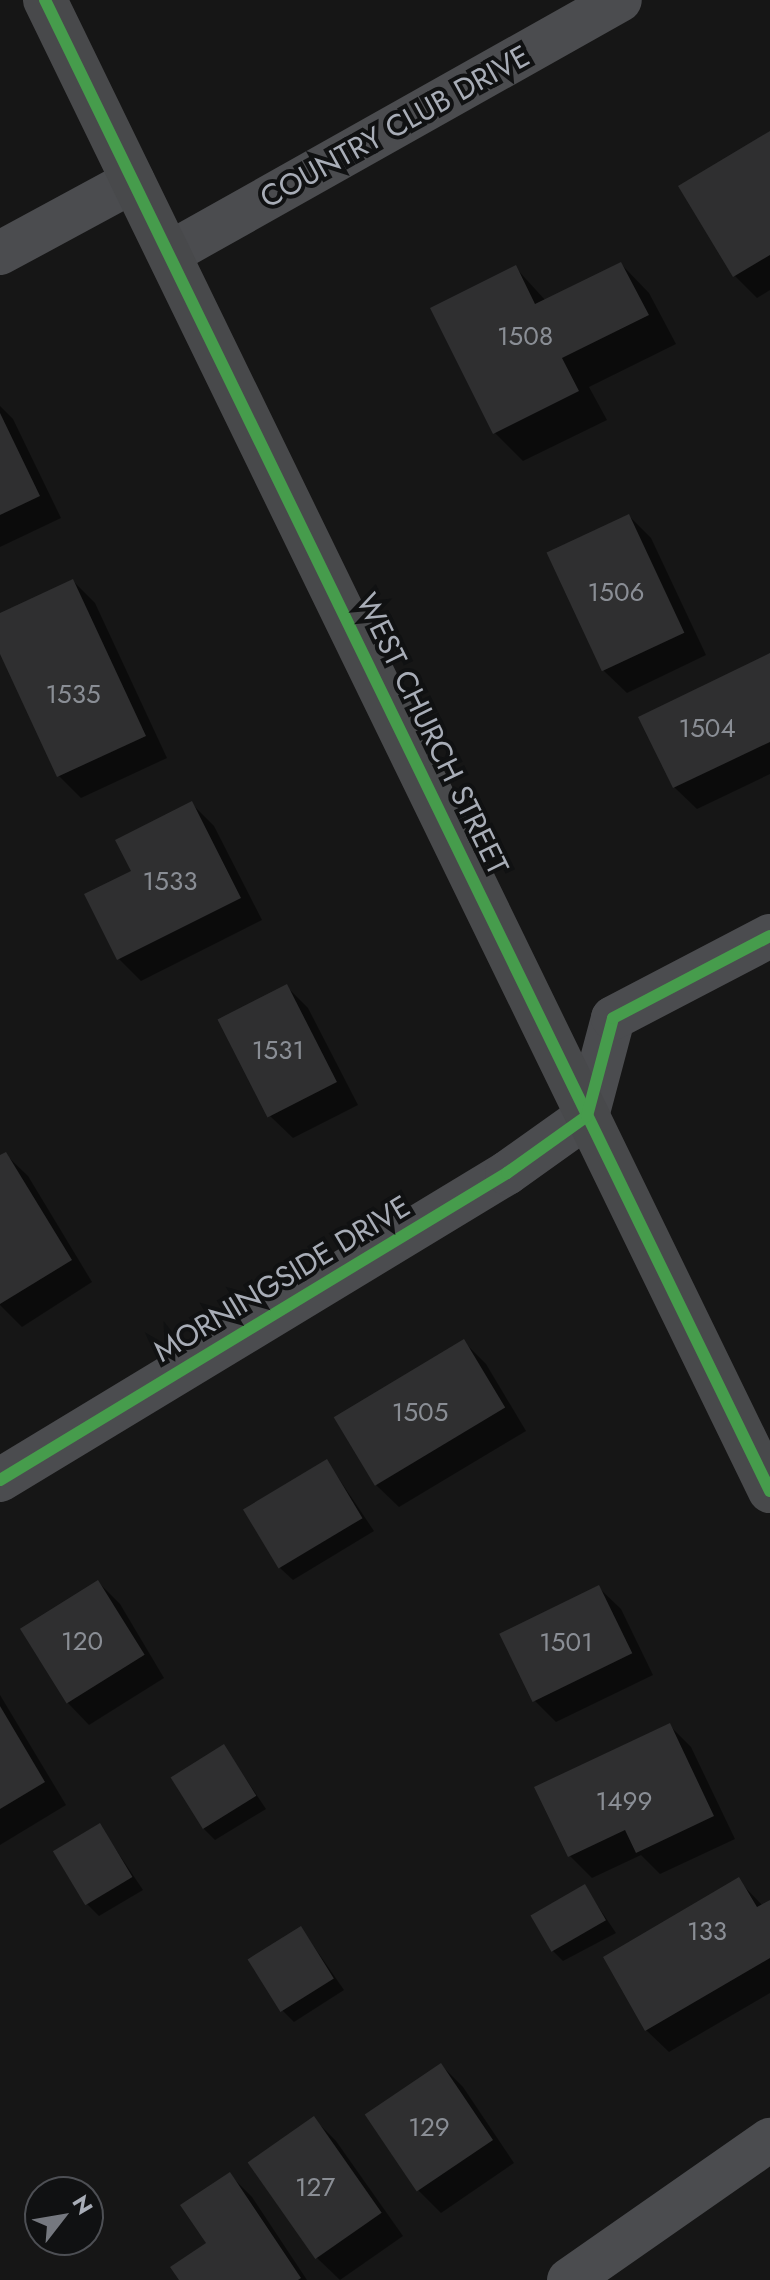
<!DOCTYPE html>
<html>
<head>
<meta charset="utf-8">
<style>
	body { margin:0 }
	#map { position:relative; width:770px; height:2280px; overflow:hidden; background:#161616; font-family:Jost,sans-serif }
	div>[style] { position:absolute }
	.shadow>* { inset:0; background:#0007 }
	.building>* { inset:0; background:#2f2f30; transform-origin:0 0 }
	.minor>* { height:44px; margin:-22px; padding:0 22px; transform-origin:22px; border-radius:22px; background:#4b4c4f }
	.primary>* { height:44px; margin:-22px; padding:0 22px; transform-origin:22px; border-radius:22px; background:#48494b }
	.cycleway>* { height:12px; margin:-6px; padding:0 6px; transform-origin:6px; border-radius:6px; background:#469c4c }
	span { translate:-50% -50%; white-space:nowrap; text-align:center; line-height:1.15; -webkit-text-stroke:8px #101112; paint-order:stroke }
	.number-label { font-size:26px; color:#8a8e95 }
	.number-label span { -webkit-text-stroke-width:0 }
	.street-label { font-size:30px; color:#a8adb7 }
	.north { position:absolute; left:24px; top:2176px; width:80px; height:80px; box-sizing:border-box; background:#101112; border:2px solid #4d4f54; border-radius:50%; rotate:59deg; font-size:22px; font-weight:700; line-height:32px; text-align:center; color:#a8adb7 }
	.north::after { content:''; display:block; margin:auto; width:28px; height:36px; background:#75787f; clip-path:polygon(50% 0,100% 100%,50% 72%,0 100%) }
</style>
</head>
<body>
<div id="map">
	<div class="shadow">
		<i style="clip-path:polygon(770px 133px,770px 290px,757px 298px,735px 276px)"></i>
		<i style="clip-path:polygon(621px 264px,649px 293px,676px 344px,589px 387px,607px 420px,523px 461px,495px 433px,515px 267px,546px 301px)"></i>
		<i style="clip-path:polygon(0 406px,13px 419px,61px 518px,0 547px)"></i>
		<i style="clip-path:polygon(629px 516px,651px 538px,706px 655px,627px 693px,604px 671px)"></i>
		<i style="clip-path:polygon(73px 581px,95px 603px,167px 758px,81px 798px,59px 776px,0 649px,0 615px)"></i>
		<i style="clip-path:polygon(770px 656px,770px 774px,697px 809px,674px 787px)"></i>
		<i style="clip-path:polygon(192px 804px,214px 826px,262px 920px,141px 981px,119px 959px,134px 872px)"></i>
		<i style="clip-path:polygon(286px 986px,308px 1008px,358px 1105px,293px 1138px,270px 1116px)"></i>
		<i style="clip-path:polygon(5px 1154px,28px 1176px,92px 1282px,22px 1327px,0 1305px,0 1158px)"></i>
		<i style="clip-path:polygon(464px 1342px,486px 1364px,526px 1431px,399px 1507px,376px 1485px)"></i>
		<i style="clip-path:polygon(327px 1461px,374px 1531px,293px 1580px,280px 1568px)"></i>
		<i style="clip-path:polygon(98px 1582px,120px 1604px,164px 1678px,89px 1725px,67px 1702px)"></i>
		<i style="clip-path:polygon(598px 1587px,621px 1609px,653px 1675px,556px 1722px,534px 1700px)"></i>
		<i style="clip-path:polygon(0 1695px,66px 1805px,0 1845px)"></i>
		<i style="clip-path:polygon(669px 1725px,691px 1747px,735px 1839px,660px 1874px,641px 1855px,592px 1878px,570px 1856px)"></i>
		<i style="clip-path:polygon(224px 1746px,266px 1809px,215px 1840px,203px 1828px)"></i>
		<i style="clip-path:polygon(100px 1826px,143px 1890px,99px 1916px,87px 1904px)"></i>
		<i style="clip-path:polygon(738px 1880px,763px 1906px,770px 1902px,770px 1993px,669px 2052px,646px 2030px)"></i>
		<i style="clip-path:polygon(585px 1887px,616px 1933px,563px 1961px,551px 1949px)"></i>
		<i style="clip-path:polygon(301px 1928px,344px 1990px,294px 2022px,282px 2010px)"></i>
		<i style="clip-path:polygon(441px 2065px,463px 2087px,514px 2163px,441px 2213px,419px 2191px,368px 2116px)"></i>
		<i style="clip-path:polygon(314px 2119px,336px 2141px,403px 2236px,340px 2280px,317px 2258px)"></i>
		<i style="clip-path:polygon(230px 2175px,252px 2197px,307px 2280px,181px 2280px,208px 2244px)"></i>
	</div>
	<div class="building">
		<i style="clip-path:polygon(770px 131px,770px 255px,733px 277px,678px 186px)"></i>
		<i style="clip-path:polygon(621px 262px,649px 315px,562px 358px,579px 391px,493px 434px,430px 308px,516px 265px,535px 304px)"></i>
		<i style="clip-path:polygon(0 413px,40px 496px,0 515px)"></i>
		<i style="left:629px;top:514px;width:131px;height:91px;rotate:65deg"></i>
		<i style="clip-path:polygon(73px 579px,146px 736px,57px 777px,0 654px,0 613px)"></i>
		<i style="clip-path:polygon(770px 653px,770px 742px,673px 788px,638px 717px)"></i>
		<i style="clip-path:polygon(192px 801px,241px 898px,117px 960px,84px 894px,131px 871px,115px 840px)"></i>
		<i style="left:287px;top:984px;width:110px;height:78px;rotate:63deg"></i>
		<i style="clip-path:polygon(6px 1152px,72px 1260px,0 1304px,0 1155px)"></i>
		<i style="left:464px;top:1339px;width:80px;height:152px;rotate:59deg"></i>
		<i style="left:327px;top:1459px;width:69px;height:98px;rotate:59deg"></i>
		<i style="left:98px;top:1580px;width:88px;height:92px;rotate:58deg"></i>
		<i style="left:599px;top:1585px;width:76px;height:111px;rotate:64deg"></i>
		<i style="clip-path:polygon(0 1706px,45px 1782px,0 1809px)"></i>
		<i style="clip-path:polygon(670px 1723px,714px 1816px,636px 1853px,625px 1830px,568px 1857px,534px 1787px)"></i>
		<i style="left:224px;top:1744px;width:61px;height:63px;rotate:58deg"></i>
		<i style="left:100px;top:1823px;width:63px;height:55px;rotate:59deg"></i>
		<i style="clip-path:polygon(739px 1877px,757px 1907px,770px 1900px,770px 1958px,645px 2031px,603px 1957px)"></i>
		<i style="left:585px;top:1884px;width:42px;height:63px;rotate:60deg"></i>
		<i style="left:301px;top:1926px;width:62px;height:63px;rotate:58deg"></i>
		<i style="left:441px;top:2063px;width:93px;height:92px;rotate:56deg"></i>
		<i style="left:314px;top:2116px;width:118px;height:81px;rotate:55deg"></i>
		<i style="clip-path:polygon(230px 2172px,301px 2278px,298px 2280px,179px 2280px,170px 2267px,206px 2243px,180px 2205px)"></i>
	</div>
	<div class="minor">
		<i style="left:0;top:253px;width:151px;rotate:-28.4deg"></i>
		<i style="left:170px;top:253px;width:516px;rotate:-29.35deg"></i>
		<i style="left:0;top:1480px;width:593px;rotate:-31.2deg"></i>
		<i style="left:507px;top:1173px;width:98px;rotate:-35.5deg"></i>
		<i style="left:587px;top:1116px;width:101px;rotate:-75.1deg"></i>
		<i style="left:613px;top:1018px;width:177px;rotate:-27.6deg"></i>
		<i style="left:569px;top:2280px;width:245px;rotate:-34.9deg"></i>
	</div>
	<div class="primary">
		<i style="left:45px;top:0;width:1658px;rotate:64.07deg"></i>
	</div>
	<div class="cycleway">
		<i style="left:45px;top:0;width:1658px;rotate:64.07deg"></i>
		<i style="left:0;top:1480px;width:593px;rotate:-31.2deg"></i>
		<i style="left:507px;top:1173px;width:98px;rotate:-35.5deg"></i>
		<i style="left:587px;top:1116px;width:101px;rotate:-75.1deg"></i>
		<i style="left:613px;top:1018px;width:177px;rotate:-27.6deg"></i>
	</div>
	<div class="number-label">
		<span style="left:525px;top:337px">1508</span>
		<span style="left:616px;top:593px">1506</span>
		<span style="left:73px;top:695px">1535</span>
		<span style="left:707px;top:729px">1504</span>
		<span style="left:170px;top:882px">1533</span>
		<span style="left:278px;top:1051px">1531</span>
		<span style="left:420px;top:1413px">1505</span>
		<span style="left:82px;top:1642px">120</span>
		<span style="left:566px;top:1643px">1501</span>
		<span style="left:624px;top:1802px">1499</span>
		<span style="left:707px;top:1932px">133</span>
		<span style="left:429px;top:2128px">129</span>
		<span style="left:315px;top:2188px">127</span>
	</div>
	<div class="street-label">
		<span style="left:395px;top:127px;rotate:-29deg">COUNTRY CLUB DRIVE</span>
		<span style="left:432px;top:734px;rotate:64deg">WEST CHURCH STREET</span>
		<span style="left:282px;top:1279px;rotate:-31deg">MORNINGSIDE DRIVE</span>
	</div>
	<div class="north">N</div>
</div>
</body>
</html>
